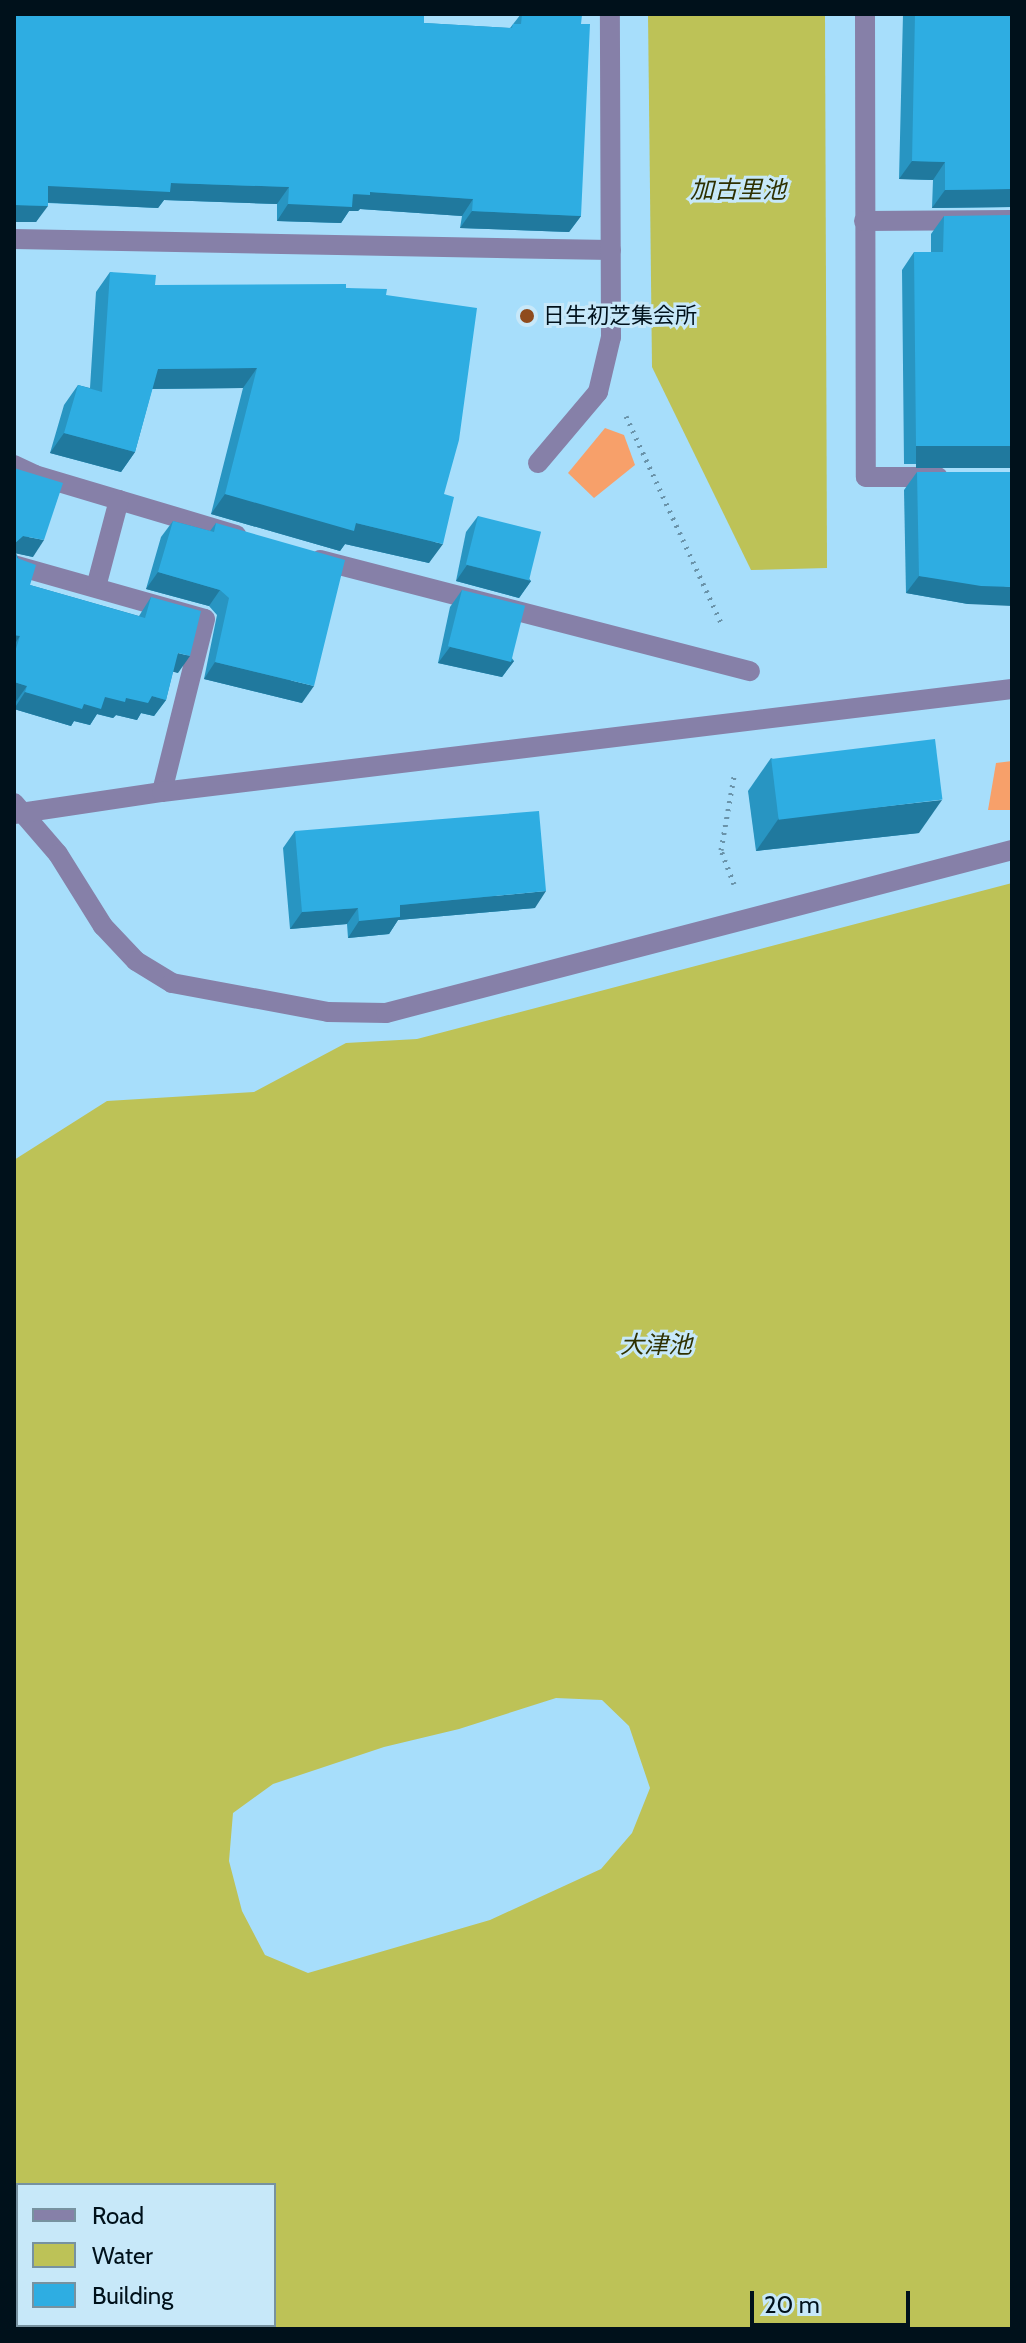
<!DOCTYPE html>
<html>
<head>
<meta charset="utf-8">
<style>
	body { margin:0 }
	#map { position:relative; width:1026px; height:2343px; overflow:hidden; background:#a7defb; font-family:Cabin,"Noto Sans JP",sans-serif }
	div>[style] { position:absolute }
	.green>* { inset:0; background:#f7a06a }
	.water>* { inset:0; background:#bdc257 }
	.path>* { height:5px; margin-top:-2.5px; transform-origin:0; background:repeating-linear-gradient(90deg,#6a93a9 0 2px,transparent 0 8px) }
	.minor>* { height:20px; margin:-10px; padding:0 10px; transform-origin:10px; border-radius:10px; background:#8680a8 }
	.wall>* { inset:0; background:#2895c2 }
	.shaded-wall>* { inset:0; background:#20799e; transform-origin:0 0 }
	.building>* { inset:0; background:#2eade2; transform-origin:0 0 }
	.dots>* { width:22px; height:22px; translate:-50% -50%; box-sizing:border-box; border:4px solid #c7e8f9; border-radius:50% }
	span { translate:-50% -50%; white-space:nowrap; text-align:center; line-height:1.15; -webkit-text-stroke:6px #c7e8f9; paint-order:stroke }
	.poi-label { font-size:22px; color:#00111b }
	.left { translate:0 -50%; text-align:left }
	.water-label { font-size:24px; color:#2e3001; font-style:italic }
	.frame { position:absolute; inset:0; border:16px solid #00111b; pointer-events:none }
	.legend { position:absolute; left:16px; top:2183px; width:260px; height:144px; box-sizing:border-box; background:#c7e8f9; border:2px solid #7792a0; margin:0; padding:10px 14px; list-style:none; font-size:24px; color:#00111b }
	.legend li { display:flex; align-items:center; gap:16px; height:40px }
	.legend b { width:40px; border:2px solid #7792a0 }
	.scale { position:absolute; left:750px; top:2291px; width:160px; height:36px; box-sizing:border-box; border:4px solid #00111b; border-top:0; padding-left:10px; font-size:24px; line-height:28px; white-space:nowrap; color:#00111b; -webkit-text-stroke:6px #c7e8f9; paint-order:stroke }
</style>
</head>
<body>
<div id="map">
	<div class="green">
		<i style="clip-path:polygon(605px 428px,624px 435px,635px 465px,594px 498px,568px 473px)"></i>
		<i style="clip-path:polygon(1012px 761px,1012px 810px,988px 810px,996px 763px)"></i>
	</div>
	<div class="water">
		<i style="clip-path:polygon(648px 14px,825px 14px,827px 568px,751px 570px,652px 367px)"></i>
		<i style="clip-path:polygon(evenodd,1012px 883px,1012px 2329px,14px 2329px,14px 1160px,107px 1101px,254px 1092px,346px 1043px,417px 1039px,1012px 883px,556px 1698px,602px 1700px,629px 1726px,650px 1788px,632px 1833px,601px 1869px,490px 1920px,308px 1973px,265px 1955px,242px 1911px,229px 1861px,233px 1813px,273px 1784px,384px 1747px,459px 1729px,556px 1698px,1012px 883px,18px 2185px,274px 2185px,274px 2325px,18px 2325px,18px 2185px)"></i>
	</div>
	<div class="path">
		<i style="left:626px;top:416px;width:230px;rotate:65.3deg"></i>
		<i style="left:734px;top:884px;width:36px;rotate:-111deg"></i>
		<i style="left:721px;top:850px;width:75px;rotate:-80deg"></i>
	</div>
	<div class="minor">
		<i style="left:865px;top:14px;width:463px;rotate:89.9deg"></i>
		<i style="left:866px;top:477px;width:72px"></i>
		<i style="left:864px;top:221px;width:148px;rotate:-0.4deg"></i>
		<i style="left:14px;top:239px;width:597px;rotate:1.06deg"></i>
		<i style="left:538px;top:463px;width:93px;rotate:-49.8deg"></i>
		<i style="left:598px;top:392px;width:57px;rotate:-76.7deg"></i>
		<i style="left:611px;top:337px;width:323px;rotate:-90.2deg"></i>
		<i style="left:14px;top:465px;width:23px;rotate:25deg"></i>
		<i style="left:35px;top:475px;width:210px;rotate:16.6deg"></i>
		<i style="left:320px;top:560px;width:444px;rotate:14.5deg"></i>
		<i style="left:14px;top:565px;width:198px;rotate:15.8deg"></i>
		<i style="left:205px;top:619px;width:178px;rotate:104deg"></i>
		<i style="left:96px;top:587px;width:90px;rotate:-75.2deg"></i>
		<i style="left:14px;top:803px;width:67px;rotate:49.2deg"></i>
		<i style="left:58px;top:854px;width:85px;rotate:58deg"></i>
		<i style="left:103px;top:926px;width:48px;rotate:46.7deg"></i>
		<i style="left:136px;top:961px;width:42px;rotate:31.4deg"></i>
		<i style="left:172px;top:983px;width:159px;rotate:10.5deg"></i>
		<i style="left:328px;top:1012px;width:58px;rotate:1deg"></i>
		<i style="left:386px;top:1013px;width:647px;rotate:-14.59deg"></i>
		<i style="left:14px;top:814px;width:150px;rotate:-8.5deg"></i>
		<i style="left:162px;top:792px;width:856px;rotate:-6.91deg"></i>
	</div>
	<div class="wall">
		<i style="clip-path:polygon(14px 14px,424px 23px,510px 28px,521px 14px,555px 14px,581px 24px,581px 216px,569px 232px,460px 228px,462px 216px,360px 209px,358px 211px,349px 211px,341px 223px,277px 221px,277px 204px,164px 200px,158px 208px,48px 203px,36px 222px,14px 222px)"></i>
		<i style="clip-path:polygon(903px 14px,1012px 14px,1012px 207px,932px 208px,933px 180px,899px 179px)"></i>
		<i style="clip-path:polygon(944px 216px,1012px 464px,904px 464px,902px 270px,914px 252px,931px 252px,931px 234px)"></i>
		<i style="clip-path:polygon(110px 272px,155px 285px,346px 288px,386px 295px,444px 494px,429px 563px,345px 544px,340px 551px,211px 514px,243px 388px,152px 389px,135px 452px,121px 472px,50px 453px,64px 405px,78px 385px,90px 388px,96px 292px)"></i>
		<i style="clip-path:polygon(14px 468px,33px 557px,16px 553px,30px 585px,139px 616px,151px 597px,178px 673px,173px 671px,166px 700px,154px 716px,141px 713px,137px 720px,116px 715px,113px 718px,97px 714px,90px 725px,74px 721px,71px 726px,14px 709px,15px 703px,14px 703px)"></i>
		<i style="clip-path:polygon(917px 472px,968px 604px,906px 593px,904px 490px)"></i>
		<i style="clip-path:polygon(478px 516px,531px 581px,519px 598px,456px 581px,466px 532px)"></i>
		<i style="clip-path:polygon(173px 521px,210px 531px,216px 523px,302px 703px,204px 679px,217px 615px,209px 606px,146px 589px,161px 537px)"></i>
		<i style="clip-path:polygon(462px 590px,514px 661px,502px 677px,438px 663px,450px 607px)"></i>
		<i style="clip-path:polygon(771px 758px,919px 833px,756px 851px,748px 791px)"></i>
		<i style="clip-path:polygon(295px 831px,535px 908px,398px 920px,389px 934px,348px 938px,347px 924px,290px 929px,283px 848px)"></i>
	</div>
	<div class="shaded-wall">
		<i style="clip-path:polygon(912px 161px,945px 162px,933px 180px,899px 179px)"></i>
		<i style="clip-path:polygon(171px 183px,289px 187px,277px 204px,164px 200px,158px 208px,37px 202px,48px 186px)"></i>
		<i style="clip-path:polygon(1012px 189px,1012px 207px,932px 208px,945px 190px)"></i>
		<i style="clip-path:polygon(370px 192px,473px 199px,462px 216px,360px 209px,358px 211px,349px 211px,341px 223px,277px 221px,288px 204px)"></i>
		<i style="clip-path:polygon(14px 205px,48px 206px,36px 222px,14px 222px)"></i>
		<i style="clip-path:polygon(472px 211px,581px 216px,569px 232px,460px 228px)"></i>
		<i style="clip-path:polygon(257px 368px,243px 388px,144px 389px,158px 369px)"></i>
		<i style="clip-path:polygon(64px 433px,135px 452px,121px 472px,50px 453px)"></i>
		<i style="left:916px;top:446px;width:96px;height:22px"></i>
		<i style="clip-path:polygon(225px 494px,356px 523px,443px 544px,429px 563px,345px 544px,340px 551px,211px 514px)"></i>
		<i style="clip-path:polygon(23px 536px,44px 540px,33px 557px,14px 553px,14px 544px)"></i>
		<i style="clip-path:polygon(467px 565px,531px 581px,519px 598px,456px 581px)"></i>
		<i style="clip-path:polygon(158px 572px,220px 590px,209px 606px,146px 589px)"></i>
		<i style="clip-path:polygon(919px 576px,1012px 587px,1012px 606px,968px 604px,906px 593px)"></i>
		<i style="clip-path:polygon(14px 635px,20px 636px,14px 645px)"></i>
		<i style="clip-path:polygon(450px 647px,514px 661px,502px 677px,438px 663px)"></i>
		<i style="clip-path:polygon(178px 653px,190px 656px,178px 673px,166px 670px)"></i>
		<i style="clip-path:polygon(215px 662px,314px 686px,302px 703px,204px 679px)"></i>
		<i style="clip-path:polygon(14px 682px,27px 686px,15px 703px,14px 703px)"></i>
		<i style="clip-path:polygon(25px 692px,84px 704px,105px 697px,152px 696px,166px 700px,154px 716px,141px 713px,137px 720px,116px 715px,113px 718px,97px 714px,90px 725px,74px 721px,71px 726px,14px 709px)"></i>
		<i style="clip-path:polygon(942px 800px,919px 833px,756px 851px,779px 818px)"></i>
		<i style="clip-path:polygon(546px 891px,535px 908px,398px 920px,389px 934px,348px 938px,359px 921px,400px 905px)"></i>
		<i style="clip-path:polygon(358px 908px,347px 924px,290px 929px,302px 912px)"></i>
	</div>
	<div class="building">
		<i style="clip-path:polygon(14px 14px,424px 14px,424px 23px,512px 28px,513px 24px,521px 24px,522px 14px,582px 15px,581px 24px,590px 24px,581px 216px,472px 211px,473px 199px,370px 192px,370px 195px,353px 194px,352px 207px,288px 204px,289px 187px,171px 183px,170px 192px,48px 186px,48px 206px,14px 205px)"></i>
		<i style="clip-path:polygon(915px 14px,1012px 14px,1012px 189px,945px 190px,945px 162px,912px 161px)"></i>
		<i style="clip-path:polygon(1012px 215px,1012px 446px,916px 446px,914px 252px,943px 252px,944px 216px)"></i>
		<i style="clip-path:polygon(110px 272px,156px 275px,155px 285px,346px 284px,346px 288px,387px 289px,386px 295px,477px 308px,459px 440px,444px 494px,454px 497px,443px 544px,356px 523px,354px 531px,225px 494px,257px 368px,158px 369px,135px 452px,64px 433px,78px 385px,102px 392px)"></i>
		<i style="clip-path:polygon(14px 468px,63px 483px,44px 540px,23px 536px,14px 544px)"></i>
		<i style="clip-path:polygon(917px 472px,1012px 472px,1012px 587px,981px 586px,919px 576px)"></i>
		<i style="left:478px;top:516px;width:65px;height:50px;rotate:14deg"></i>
		<i style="clip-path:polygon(173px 521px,214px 532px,216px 523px,345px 560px,314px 686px,215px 662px,229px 598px,220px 590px,158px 572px)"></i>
		<i style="clip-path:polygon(14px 546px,17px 558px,36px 565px,30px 585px,145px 618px,151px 597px,201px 611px,190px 656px,178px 653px,166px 700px,152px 696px,148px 703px,126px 698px,125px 702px,105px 697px,101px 709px,84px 704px,82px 709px,25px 692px,27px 686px,14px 682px,14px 655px,20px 636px,14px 635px)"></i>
		<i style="left:462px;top:590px;width:65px;height:58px;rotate:14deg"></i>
		<i style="left:935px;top:739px;width:61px;height:165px;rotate:83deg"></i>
		<i style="clip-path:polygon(539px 811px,546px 891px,400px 905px,400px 917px,359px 921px,358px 908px,302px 912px,295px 831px)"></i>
	</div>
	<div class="dots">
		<i style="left:527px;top:316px;background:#8f4b1d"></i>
	</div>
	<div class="poi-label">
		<span class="left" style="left:543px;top:316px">日生初芝集会所</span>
	</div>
	<div class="water-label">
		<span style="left:738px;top:190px">加古里池</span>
		<span style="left:656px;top:1345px">大津池</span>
	</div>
	<div class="frame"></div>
	<ul class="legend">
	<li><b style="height:10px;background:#8680a8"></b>Road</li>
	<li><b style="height:22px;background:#bdc257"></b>Water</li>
	<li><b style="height:22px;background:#2eade2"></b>Building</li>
	</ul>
	<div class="scale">20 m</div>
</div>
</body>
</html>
